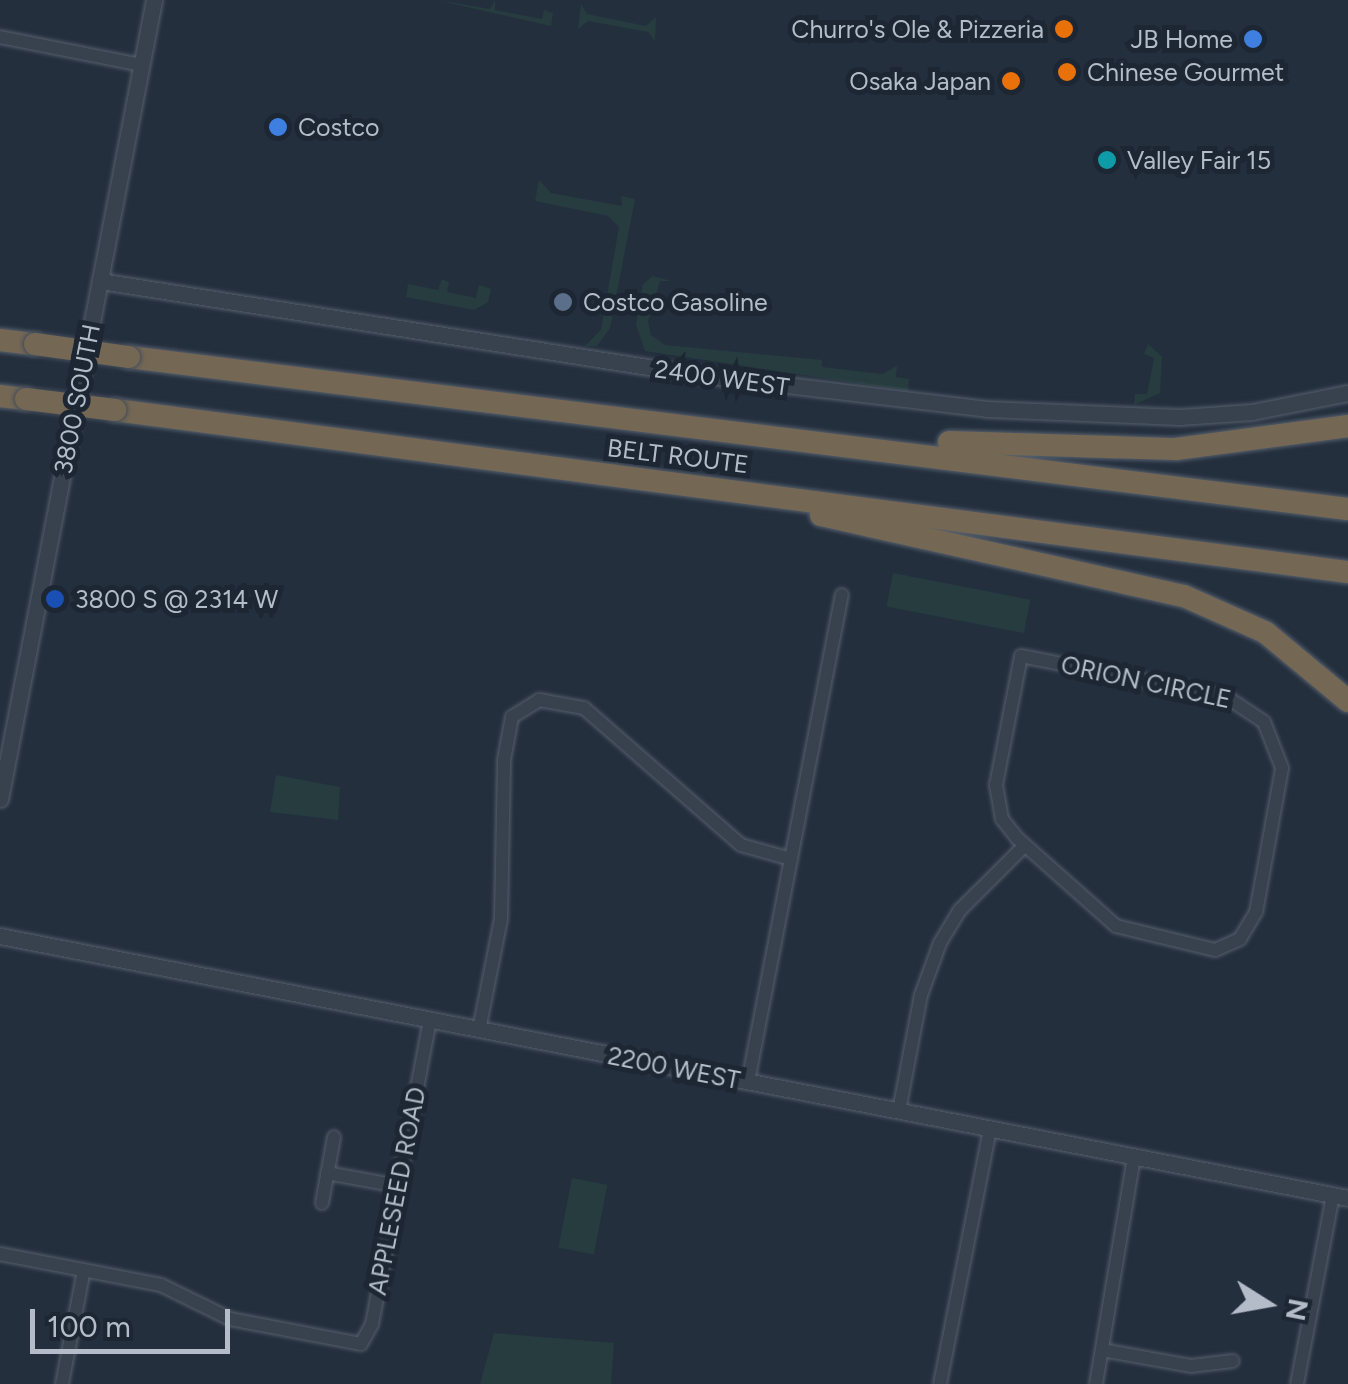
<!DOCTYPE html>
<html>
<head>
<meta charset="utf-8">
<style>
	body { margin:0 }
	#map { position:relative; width:1348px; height:1384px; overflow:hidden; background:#242f3e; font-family:Figtree,sans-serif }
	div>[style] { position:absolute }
	.green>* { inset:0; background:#263c3f; transform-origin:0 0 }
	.roads { filter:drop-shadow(0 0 2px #565f6c) drop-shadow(0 0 2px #565f6c) }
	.minor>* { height:12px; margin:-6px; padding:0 6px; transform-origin:6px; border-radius:6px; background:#38414e }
	.tertiary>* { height:15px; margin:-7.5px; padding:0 7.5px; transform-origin:7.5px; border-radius:7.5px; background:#38414e }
	.motorway>* { height:22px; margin:-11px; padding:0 11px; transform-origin:11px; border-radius:11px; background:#746855 }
	.bridges { filter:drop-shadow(0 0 2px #434c59) drop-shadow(0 0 2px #434c59) }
	.motorway-bridge>* { height:22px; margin:-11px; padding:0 11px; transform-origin:11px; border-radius:11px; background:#746855 }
	.dots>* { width:28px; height:28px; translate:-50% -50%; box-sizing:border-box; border:5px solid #1d2633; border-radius:50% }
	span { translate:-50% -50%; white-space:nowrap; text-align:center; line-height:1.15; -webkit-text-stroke:10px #1d2633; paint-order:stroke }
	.poi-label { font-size:25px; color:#b4bcc9 }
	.right { translate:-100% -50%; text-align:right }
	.left { translate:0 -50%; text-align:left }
	.street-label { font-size:25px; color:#b4bcc9 }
	.north { position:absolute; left:1218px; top:1254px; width:100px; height:100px; -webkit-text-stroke:8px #1d2633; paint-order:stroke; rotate:101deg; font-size:28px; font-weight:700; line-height:40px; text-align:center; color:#b4bcc9 }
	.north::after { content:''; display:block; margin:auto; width:35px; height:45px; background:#b4bcc9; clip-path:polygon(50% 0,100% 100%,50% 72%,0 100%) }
	.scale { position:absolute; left:30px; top:1309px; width:200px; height:45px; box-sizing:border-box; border:5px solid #b4bcc9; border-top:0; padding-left:12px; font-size:30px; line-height:35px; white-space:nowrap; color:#b4bcc9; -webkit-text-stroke:8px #1d2633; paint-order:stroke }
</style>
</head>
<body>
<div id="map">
	<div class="green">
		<i style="clip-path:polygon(436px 0,490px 9px,495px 0,495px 10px,542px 19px,544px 10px,553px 13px,551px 26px)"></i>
		<i style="clip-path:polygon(581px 4px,587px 14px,646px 26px,656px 17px,655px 41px,648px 32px,588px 21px,578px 29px)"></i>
		<i style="clip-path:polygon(539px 180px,551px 193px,622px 206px,621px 196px,635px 199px,610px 328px,597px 346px,585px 346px,601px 330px,619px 227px,608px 216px,535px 201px)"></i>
		<i style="clip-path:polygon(653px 276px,671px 281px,660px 281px,648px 321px,651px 335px,665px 345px,822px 360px,822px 367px,882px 374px,897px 366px,896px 377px,909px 379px,908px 391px,645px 351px,636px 325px,643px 284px)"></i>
		<i style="clip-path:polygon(442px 279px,449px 282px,447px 292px,476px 298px,479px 285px,491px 289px,488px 302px,474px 310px,406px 297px,408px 284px,438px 290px)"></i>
		<i style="clip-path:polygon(1148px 344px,1162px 357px,1160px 393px,1134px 405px,1135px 394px,1147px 394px,1154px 358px,1144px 354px)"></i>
		<i style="left:893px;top:573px;width:140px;height:34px;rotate:11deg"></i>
		<i style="clip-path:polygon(276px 775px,340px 787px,338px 820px,270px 812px)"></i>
		<i style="left:572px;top:1178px;width:36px;height:71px;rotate:11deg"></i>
		<i style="clip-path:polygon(494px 1333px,614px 1343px,611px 1384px,480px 1384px)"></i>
	</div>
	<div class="roads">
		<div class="minor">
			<i style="left:0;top:37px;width:145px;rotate:11.2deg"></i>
			<i style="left:1021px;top:656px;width:208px;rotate:11.1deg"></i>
			<i style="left:1225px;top:696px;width:47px;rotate:33.7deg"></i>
			<i style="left:1264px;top:722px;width:49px;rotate:68.6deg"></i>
			<i style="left:1282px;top:768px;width:146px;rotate:100.2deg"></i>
			<i style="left:1256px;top:912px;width:31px;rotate:121deg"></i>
			<i style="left:1240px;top:939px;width:27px;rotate:156deg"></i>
			<i style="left:1215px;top:950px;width:102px;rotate:-166.4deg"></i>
			<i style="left:1116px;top:926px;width:132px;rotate:-138.4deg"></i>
			<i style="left:1017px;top:838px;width:24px;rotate:-128deg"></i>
			<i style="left:1002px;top:819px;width:35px;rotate:-100deg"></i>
			<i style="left:996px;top:785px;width:131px;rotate:-79deg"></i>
			<i style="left:479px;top:1030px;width:113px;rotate:-78.8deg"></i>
			<i style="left:501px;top:919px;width:159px;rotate:-88.9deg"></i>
			<i style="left:504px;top:760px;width:44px;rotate:-79.5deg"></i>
			<i style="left:512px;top:717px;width:32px;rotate:-32deg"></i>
			<i style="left:539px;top:700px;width:46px;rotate:10.1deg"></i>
			<i style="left:584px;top:708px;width:208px;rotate:41.1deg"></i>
			<i style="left:741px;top:845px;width:52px;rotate:15.6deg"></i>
			<i style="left:748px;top:1082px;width:496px;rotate:-79.1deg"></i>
			<i style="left:899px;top:1111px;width:118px;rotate:-79.3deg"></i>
			<i style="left:921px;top:995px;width:55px;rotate:-69.9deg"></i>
			<i style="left:940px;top:943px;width:39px;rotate:-59deg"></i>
			<i style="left:960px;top:910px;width:91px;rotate:-45deg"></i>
			<i style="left:327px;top:1173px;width:72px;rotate:10.4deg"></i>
			<i style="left:322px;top:1203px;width:67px;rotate:-79.7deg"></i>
			<i style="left:0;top:1254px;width:164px;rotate:10.9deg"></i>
			<i style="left:161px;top:1285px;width:77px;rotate:26.2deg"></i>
			<i style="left:230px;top:1319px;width:133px;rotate:10.8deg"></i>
			<i style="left:361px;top:1344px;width:23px;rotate:-61deg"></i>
			<i style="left:372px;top:1324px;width:309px;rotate:-79.2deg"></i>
			<i style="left:1102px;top:1350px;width:90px;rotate:10.2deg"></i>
			<i style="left:1191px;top:1366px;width:42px;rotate:-6.8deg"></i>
			<i style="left:62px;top:1384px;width:116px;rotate:-79.1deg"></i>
			<i style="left:940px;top:1384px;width:260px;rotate:-78.9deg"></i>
			<i style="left:1096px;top:1384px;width:230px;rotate:-80.5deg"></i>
			<i style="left:1297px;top:1384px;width:191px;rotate:-79.2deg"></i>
		</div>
		<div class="tertiary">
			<i style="left:100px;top:281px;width:593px;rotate:8.92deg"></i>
			<i style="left:686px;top:373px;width:303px;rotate:6.8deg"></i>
			<i style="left:987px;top:409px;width:193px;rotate:2.4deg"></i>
			<i style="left:1180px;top:417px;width:72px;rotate:-4deg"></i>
			<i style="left:1252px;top:412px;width:98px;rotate:-11.2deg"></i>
			<i style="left:0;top:799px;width:814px;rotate:-79.09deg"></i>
			<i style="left:0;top:936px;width:1373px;rotate:11deg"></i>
		</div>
		<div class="motorway">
			<i style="left:0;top:340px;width:35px;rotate:7deg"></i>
			<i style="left:129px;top:357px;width:1228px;rotate:7.11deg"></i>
			<i style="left:0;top:396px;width:26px;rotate:7deg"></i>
			<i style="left:115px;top:410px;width:1244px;rotate:7.49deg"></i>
			<i style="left:949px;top:442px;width:227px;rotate:1.8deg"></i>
			<i style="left:1176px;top:449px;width:174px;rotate:-7.6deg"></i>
			<i style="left:821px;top:515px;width:372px;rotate:12.6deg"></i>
			<i style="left:1184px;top:596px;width:89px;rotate:24deg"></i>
			<i style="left:1265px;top:632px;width:108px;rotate:39.7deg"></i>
		</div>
	</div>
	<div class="bridges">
		<div class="motorway-bridge">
			<i style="left:35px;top:344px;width:95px;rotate:7.9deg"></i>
			<i style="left:26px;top:399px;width:90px;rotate:7deg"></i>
		</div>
	</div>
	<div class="dots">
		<i style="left:1064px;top:29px;background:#e8710a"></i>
		<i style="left:1253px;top:39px;background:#3f7fe0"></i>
		<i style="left:1067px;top:72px;background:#e8710a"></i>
		<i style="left:1011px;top:81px;background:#e8710a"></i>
		<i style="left:278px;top:127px;background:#3f7fe0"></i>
		<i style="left:1107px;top:160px;background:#0f9aa8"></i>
		<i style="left:563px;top:302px;background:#5c6f8a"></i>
		<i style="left:55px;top:599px;background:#1a4fb4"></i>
	</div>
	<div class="poi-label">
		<span class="right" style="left:1044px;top:29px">Churro's Ole &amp; Pizzeria</span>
		<span class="right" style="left:1233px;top:39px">JB Home</span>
		<span class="left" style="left:1087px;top:72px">Chinese Gourmet</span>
		<span class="right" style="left:991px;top:81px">Osaka Japan</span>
		<span class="left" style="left:298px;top:127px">Costco</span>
		<span class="left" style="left:1127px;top:160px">Valley Fair 15</span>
		<span class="left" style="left:583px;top:302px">Costco Gasoline</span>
		<span class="left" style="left:75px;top:599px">3800 S @ 2314 W</span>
	</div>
	<div class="street-label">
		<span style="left:722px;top:378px;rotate:8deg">2400 WEST</span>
		<span style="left:77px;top:399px;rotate:-79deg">3800 SOUTH</span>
		<span style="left:678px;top:456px;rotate:7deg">BELT ROUTE</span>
		<span style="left:1146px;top:682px;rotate:12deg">ORION CIRCLE</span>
		<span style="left:674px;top:1068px;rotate:11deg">2200 WEST</span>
		<span style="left:397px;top:1191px;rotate:-79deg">APPLESEED ROAD</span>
	</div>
	<div class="north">N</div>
	<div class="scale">100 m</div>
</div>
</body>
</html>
